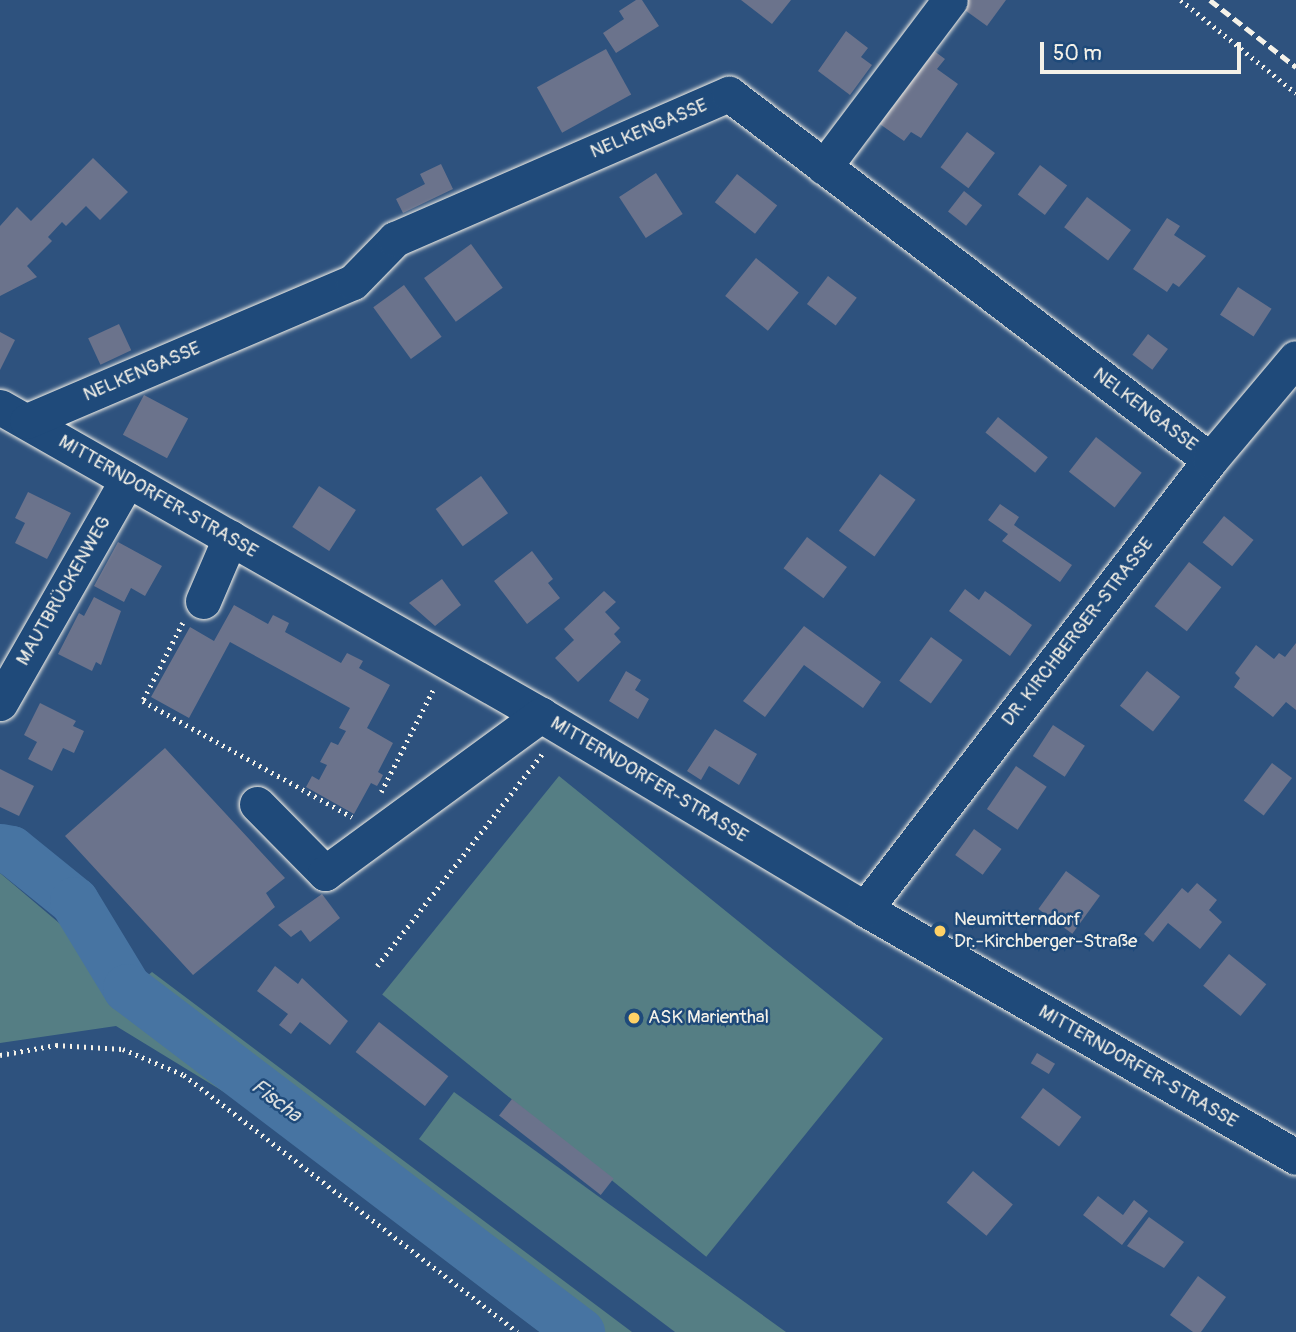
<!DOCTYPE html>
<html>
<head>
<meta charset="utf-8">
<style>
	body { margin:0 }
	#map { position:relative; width:1296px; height:1332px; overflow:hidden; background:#2e527e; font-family:Pangolin,sans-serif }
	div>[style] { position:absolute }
	.green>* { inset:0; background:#557e84; transform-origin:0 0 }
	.river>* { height:49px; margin:-24.5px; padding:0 24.5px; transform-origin:24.5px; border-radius:24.5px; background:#4774a2 }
	.building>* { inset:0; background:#6b738c; transform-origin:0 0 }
	.path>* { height:4.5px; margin-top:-2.25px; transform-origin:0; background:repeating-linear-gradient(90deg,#f4f1e8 0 2px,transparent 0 7px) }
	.roads { filter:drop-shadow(0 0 2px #f4f1e8) drop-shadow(0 0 2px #f4f1e8) }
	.minor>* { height:35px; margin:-17.5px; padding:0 17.5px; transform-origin:17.5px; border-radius:17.5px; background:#1f4a7a }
	.rail>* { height:5px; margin-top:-2.5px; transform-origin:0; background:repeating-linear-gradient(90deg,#f4f1e8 0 10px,transparent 0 15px) }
	.dots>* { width:19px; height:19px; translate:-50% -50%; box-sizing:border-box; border:4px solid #1f4a7a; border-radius:50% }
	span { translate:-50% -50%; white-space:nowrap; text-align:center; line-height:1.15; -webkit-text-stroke:5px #1f4a7a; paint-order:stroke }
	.street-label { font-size:19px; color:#f4f1e8 }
	.poi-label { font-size:19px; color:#f4f1e8 }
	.left { translate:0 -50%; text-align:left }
	.water-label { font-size:21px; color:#dadede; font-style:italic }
	.scale { position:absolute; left:1040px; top:42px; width:201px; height:32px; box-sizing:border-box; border:4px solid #f4f1e8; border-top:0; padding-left:9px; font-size:21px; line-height:24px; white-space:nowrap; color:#f4f1e8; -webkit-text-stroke:5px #1f4a7a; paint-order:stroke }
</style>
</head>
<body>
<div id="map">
	<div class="green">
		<i style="left:559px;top:776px;width:417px;height:281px;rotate:39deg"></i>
		<i style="clip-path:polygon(0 873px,78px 939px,116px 1001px,152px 972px,632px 1332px,540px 1332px,229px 1095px,116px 1026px,0 1043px)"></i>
		<i style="clip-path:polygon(454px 1092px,786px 1332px,675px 1332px,419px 1139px)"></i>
	</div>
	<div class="river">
		<i style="left:0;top:848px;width:11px;rotate:10deg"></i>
		<i style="left:11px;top:850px;width:81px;rotate:39deg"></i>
		<i style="left:74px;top:901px;width:102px;rotate:58.7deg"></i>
		<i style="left:127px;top:988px;width:569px;rotate:37.21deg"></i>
	</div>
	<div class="building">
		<i style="clip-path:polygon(636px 0,642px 0,659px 26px,616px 53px,603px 33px,624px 19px,619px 11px)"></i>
		<i style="clip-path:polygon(741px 0,791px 0,772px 24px)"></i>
		<i style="clip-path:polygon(968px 0,1006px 0,987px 26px,962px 8px)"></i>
		<i style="clip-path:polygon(846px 31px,868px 48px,861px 57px,872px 65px,850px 95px,818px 71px)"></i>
		<i style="clip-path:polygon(926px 45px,945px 59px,937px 69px,958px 84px,921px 138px,911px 132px,904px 141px,874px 120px)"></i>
		<i style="left:606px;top:49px;width:52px;height:79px;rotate:61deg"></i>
		<i style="left:967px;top:132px;width:35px;height:44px;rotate:37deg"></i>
		<i style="clip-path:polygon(93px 158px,128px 192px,100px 220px,86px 206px,66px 226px,62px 222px,48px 237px,52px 241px,27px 266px,37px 277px,0 296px,0 226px,17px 207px,31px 221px)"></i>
		<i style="clip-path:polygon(441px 164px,453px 189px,403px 213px,396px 199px,425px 184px,420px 174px)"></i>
		<i style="left:1040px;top:165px;width:34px;height:37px;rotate:37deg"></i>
		<i style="left:656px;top:173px;width:49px;height:44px;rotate:57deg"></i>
		<i style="left:737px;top:174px;width:51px;height:36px;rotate:38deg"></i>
		<i style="left:964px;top:191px;width:23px;height:26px;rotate:38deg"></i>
		<i style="left:1087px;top:197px;width:55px;height:38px;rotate:37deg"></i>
		<i style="clip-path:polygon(1167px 218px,1180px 226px,1174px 235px,1206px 256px,1179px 287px,1173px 283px,1167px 292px,1133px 269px)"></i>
		<i style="left:471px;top:244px;width:54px;height:58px;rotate:54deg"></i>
		<i style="left:756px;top:258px;width:55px;height:49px;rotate:39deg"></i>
		<i style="left:828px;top:276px;width:36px;height:35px;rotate:37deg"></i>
		<i style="left:404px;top:285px;width:64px;height:38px;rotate:54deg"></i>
		<i style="left:1238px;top:287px;width:40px;height:33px;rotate:33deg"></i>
		<i style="left:119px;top:324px;width:29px;height:34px;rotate:65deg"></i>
		<i style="clip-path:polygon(0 332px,15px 340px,0 370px)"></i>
		<i style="left:1148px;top:334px;width:25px;height:26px;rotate:37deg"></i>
		<i style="left:144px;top:395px;width:50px;height:45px;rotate:28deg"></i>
		<i style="left:998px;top:417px;width:64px;height:20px;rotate:39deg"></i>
		<i style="left:1096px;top:437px;width:58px;height:44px;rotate:38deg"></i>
		<i style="left:880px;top:474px;width:44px;height:70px;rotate:36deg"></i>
		<i style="left:481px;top:476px;width:46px;height:56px;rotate:54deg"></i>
		<i style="left:319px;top:486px;width:44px;height:49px;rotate:33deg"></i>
		<i style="clip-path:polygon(28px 492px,71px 513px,47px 559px,15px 543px,25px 523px,15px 518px)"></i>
		<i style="clip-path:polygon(1000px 504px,1019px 517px,1014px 525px,1072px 565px,1060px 582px,1002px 541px,1008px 534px,988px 520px)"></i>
		<i style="left:1224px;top:516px;width:38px;height:34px;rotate:39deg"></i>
		<i style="left:807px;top:537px;width:50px;height:39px;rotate:37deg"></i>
		<i style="clip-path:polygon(118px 542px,162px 566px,145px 596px,131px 588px,124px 602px,94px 586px)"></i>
		<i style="clip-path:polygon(532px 551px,553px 579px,548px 583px,560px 598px,527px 624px,494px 581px)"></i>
		<i style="left:1189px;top:562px;width:41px;height:56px;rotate:38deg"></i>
		<i style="clip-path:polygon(442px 579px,461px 605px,435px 626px,409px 603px)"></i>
		<i style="clip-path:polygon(965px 589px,979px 600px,985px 591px,1032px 625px,1010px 656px,949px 611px)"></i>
		<i style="clip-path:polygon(604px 591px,616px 602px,605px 612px,620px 628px,614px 634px,621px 642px,578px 682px,555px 658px,574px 640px,564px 629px)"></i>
		<i style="clip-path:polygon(94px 597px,121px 611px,101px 665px,96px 662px,92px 671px,58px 654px,79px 613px,84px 616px)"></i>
		<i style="clip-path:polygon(234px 605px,268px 624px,273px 615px,289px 623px,285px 632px,341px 663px,347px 653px,363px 661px,359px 668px,390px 685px,367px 728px,393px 743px,378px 772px,383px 775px,380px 781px,377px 786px,371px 783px,354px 814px,306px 787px,312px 776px,319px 780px,327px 765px,320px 762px,331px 742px,338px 745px,346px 731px,339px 728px,350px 708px,230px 642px,189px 718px,151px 697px,190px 627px,214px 641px)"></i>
		<i style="clip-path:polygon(804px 626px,881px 682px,863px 708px,804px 665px,765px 717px,743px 701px)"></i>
		<i style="left:931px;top:637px;width:39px;height:54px;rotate:36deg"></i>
		<i style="clip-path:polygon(1296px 643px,1296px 710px,1286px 702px,1273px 717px,1234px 687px,1240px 678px,1235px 673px,1256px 645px,1274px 659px,1279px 653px,1285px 657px)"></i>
		<i style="clip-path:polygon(626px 671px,641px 680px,635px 690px,649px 699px,638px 719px,609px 701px)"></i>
		<i style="left:1147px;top:671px;width:42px;height:44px;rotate:38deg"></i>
		<i style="clip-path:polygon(40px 703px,76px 721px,73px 726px,84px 731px,74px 753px,63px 748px,52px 771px,28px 759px,37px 742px,24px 735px)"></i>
		<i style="left:1053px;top:725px;width:38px;height:37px;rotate:33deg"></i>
		<i style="clip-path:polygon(715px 729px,757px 754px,739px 785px,709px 766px,701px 780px,687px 771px)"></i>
		<i style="clip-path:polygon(165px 748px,285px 878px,266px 893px,275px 907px,193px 975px,65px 836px)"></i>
		<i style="left:1272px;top:763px;width:25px;height:47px;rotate:37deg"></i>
		<i style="left:1016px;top:766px;width:37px;height:52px;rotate:34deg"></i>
		<i style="clip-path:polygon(0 769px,34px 786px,19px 816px,0 807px)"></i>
		<i style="left:974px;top:829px;width:34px;height:32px;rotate:36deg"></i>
		<i style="left:1066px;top:871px;width:42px;height:47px;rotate:36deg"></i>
		<i style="clip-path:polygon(1197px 883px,1217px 900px,1209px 910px,1222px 922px,1200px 949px,1168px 923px,1153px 942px,1144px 934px,1182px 888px,1188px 893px)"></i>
		<i style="clip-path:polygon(322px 894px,340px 918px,310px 942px,301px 930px,291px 937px,278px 925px)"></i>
		<i style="left:1229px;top:954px;width:48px;height:41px;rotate:39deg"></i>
		<i style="clip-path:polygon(275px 966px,298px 984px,302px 978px,348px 1021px,330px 1045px,300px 1022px,291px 1034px,279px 1025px,288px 1014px,257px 991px)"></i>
		<i style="left:379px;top:1022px;width:88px;height:38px;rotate:38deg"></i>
		<i style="left:1037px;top:1053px;width:21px;height:12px;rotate:31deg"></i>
		<i style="left:1043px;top:1088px;width:48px;height:37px;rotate:37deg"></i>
		<i style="left:512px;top:1099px;width:129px;height:21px;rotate:38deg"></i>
		<i style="left:973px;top:1171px;width:52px;height:41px;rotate:40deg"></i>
		<i style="clip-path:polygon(1098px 1196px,1123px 1215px,1134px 1200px,1148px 1211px,1122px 1245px,1083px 1215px)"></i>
		<i style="clip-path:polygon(1149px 1217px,1184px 1242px,1164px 1268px,1127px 1246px)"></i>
		<i style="clip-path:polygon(1198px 1276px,1226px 1297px,1201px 1332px,1193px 1332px,1170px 1315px)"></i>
	</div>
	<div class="path">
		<i style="left:1181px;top:0;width:148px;rotate:39deg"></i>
		<i style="left:183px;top:623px;width:88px;rotate:117.1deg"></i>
		<i style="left:143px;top:701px;width:239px;rotate:29deg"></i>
		<i style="left:381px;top:792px;width:117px;rotate:-63deg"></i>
		<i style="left:377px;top:966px;width:269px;rotate:-52.1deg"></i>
		<i style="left:0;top:1055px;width:57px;rotate:-10.1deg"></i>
		<i style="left:56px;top:1045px;width:67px;rotate:3.4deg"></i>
		<i style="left:123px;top:1049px;width:66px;rotate:23.1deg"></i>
		<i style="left:184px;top:1075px;width:421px;rotate:37.6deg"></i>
	</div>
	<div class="roads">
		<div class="minor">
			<i style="left:824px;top:167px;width:209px;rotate:-53deg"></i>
			<i style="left:0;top:407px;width:623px;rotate:29.65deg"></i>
			<i style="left:541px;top:715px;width:378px;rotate:30.9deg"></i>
			<i style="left:865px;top:909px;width:497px;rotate:29.9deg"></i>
			<i style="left:27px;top:421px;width:354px;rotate:-23.1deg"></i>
			<i style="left:353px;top:282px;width:60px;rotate:-45.7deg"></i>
			<i style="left:395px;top:239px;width:364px;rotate:-23.5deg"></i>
			<i style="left:729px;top:94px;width:604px;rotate:37.27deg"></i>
			<i style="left:203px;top:601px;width:69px;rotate:-66.8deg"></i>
			<i style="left:0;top:703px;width:257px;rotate:-60.3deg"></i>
			<i style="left:257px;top:804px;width:97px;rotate:45.4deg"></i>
			<i style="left:325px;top:873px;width:268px;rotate:-36.2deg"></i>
			<i style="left:865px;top:909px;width:566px;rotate:-52.46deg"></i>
			<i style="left:1210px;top:460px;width:133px;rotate:-49.9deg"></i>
		</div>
	</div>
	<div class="rail">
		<i style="left:1210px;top:0;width:109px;rotate:37.9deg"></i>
	</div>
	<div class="dots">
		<i style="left:940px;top:931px;background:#ffd166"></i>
		<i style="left:634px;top:1018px;background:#ffd166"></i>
	</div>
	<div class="street-label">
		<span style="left:649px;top:129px;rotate:-23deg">NELKENGASSE</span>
		<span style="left:142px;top:372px;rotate:-23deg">NELKENGASSE</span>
		<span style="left:1145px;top:410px;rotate:37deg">NELKENGASSE</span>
		<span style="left:158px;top:497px;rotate:30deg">MITTERNDORFER-STRASSE</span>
		<span style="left:64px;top:591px;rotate:-60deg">MAUTBRÜCKENWEG</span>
		<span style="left:1078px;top:632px;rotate:-52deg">DR. KIRCHBERGER-STRASSE</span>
		<span style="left:649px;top:780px;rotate:31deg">MITTERNDORFER-STRASSE</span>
		<span style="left:1138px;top:1067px;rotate:30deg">MITTERNDORFER-STRASSE</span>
	</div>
	<div class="poi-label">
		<span class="left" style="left:954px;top:931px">Neumitterndorf<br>Dr.-Kirchberger-Straße</span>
		<span class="left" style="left:648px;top:1018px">ASK Marienthal</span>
	</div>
	<div class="water-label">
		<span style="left:276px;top:1101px;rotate:37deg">Fischa</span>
	</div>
	<div class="scale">50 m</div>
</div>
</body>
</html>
